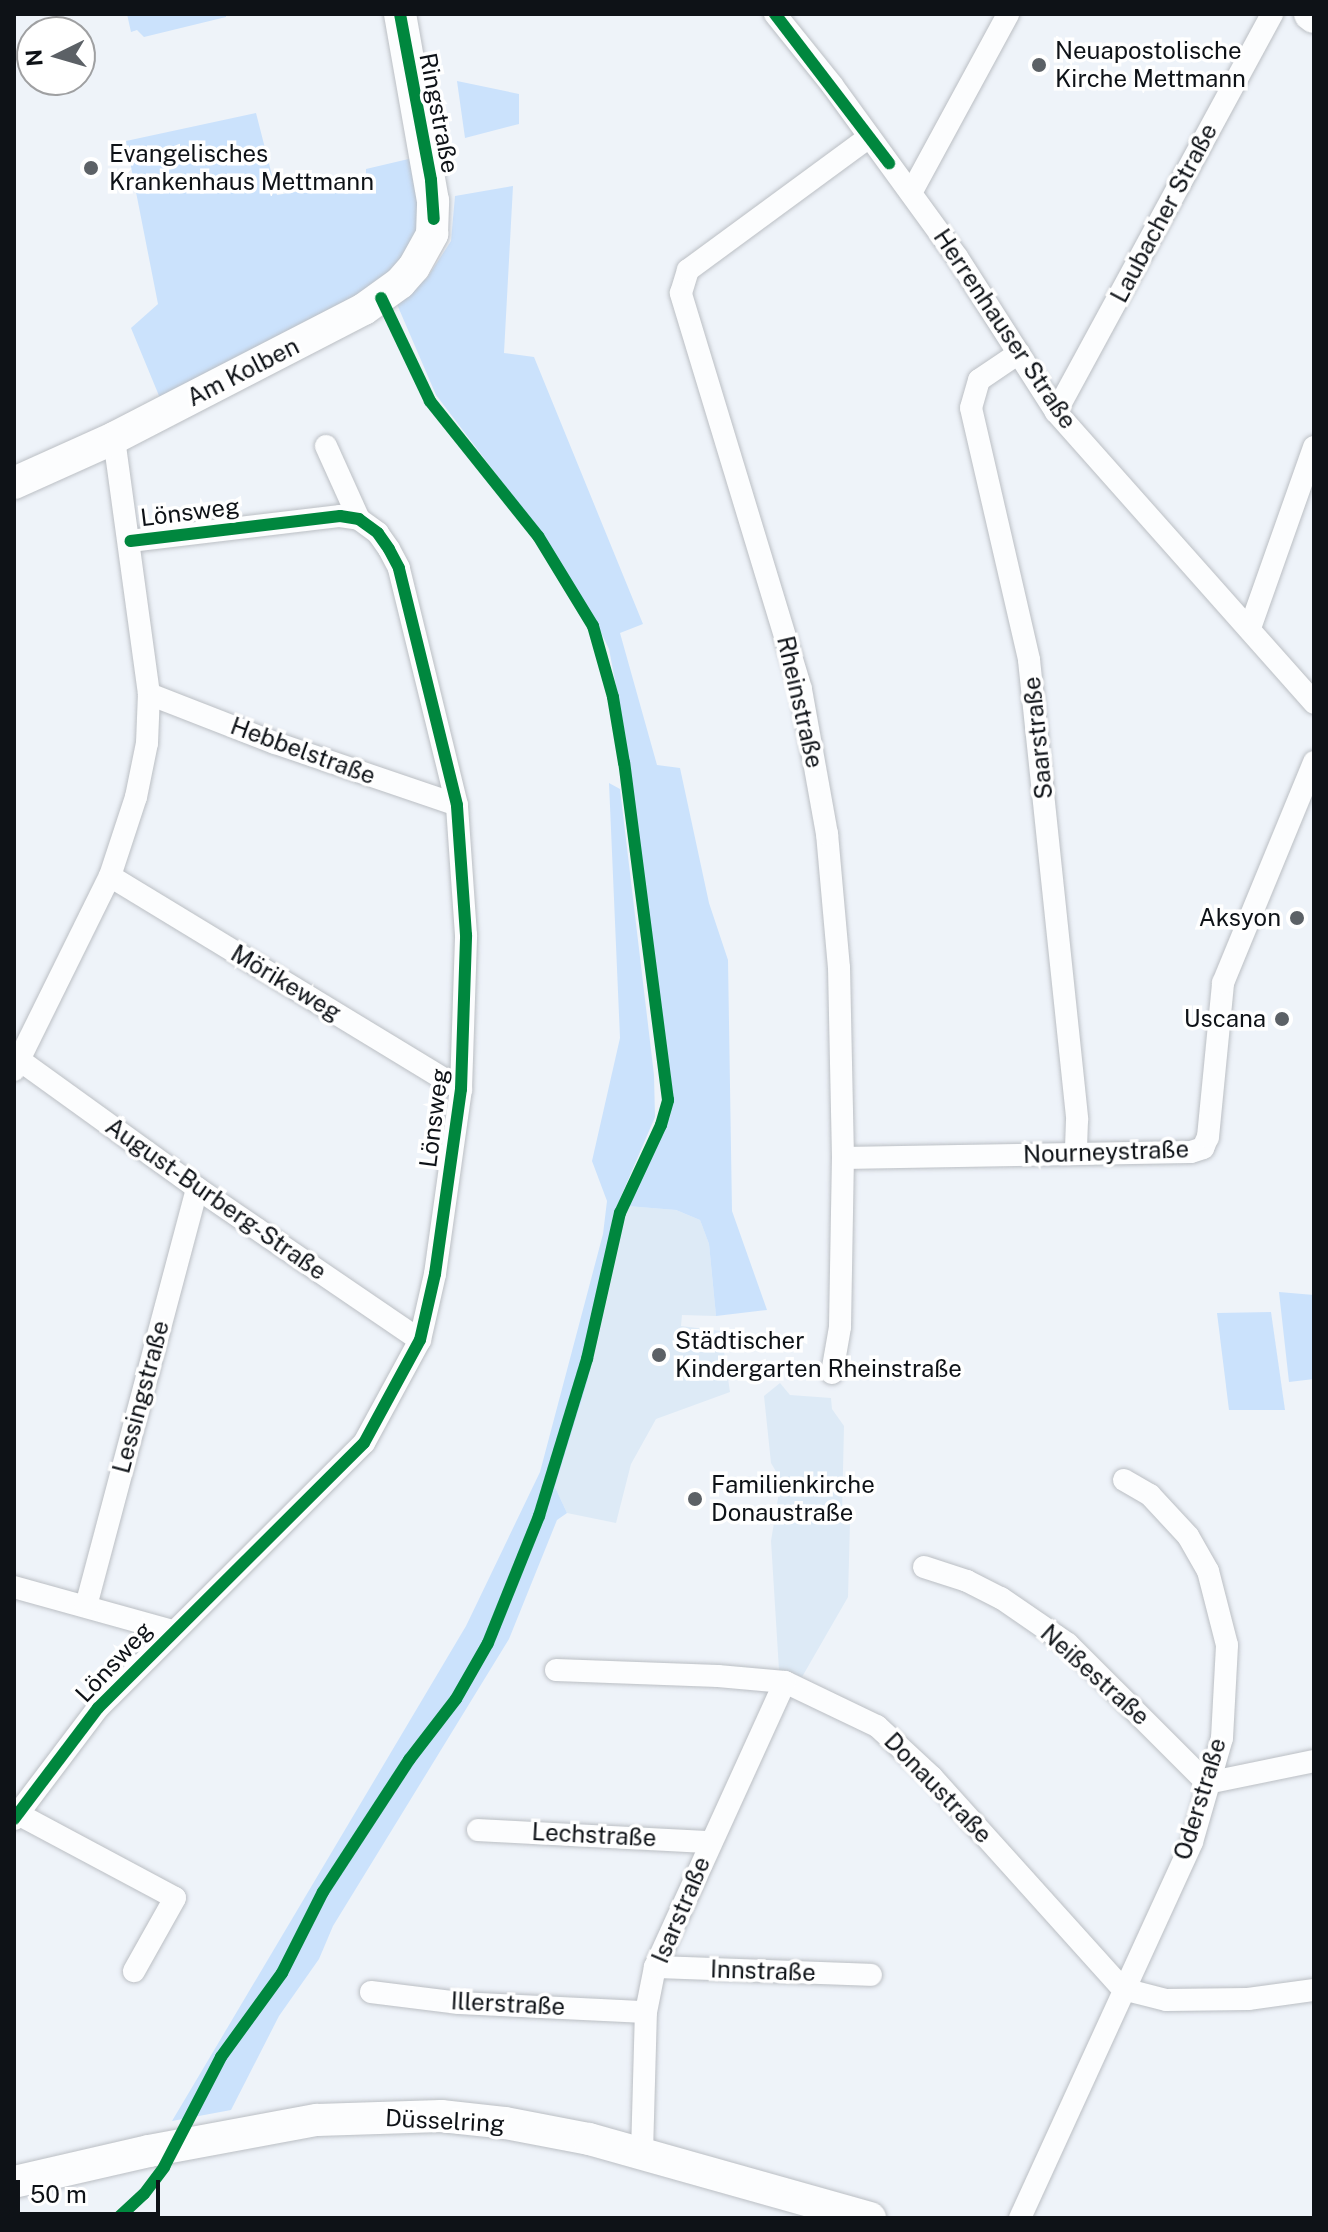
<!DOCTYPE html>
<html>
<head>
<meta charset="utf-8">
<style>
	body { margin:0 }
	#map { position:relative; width:1328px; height:2232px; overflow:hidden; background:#eef3f9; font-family:"Public Sans",sans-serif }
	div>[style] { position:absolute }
	.built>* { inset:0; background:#ddeaf6 }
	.green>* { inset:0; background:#cbe2fc }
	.roads { filter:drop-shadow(0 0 2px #bbbfc4) drop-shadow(0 0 2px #bbbfc4) }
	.street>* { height:22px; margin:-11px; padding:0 11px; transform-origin:11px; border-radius:11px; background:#fcfdfe }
	.secondary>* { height:32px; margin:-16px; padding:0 16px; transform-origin:16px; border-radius:16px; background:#fcfdfe }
	.cycleway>* { height:12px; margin:-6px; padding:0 6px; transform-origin:6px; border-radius:6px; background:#00873e }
	.dots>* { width:22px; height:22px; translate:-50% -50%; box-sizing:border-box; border:4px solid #fff; border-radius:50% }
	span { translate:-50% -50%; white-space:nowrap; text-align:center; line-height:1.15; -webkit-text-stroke:7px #fff; paint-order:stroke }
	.poi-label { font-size:24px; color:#0e1217 }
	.left { translate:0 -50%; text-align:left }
	.right { translate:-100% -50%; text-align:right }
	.street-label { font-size:24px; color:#0e1217 }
	.frame { position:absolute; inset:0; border:16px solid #0e1217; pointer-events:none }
	.north { position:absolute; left:16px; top:16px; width:80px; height:80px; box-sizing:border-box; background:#fff; border:2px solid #9fa0a2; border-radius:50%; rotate:265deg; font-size:22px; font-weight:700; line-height:32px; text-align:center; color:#0e1217 }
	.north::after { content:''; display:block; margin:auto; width:28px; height:36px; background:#5c6166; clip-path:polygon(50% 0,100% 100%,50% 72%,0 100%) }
	.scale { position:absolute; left:16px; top:2180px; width:144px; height:36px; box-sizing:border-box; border:4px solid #0e1217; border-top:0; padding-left:10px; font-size:24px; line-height:28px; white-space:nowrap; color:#0e1217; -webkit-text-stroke:6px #fff; paint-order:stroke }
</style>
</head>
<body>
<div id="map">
	<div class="built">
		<i style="clip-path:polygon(627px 1206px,676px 1210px,700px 1220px,709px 1244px,716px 1316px,682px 1315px,681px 1326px,721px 1331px,730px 1392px,656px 1419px,631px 1464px,616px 1523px,567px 1513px,555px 1487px,588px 1380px,617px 1236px)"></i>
		<i style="clip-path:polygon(780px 1383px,790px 1395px,831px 1398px,832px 1409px,844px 1426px,842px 1514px,850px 1522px,848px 1597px,802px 1677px,779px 1670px,771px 1541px,781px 1480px,771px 1463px,764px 1396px)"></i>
	</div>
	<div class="green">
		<i style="clip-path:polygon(127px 14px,226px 14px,226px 17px,144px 37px,137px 30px,131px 32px)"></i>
		<i style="clip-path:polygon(457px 81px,519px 94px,519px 124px,465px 138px)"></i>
		<i style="clip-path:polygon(256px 113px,277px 195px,366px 180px,366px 169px,417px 157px,424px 229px,376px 291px,162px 403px,131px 328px,158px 304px,126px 141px)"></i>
		<i style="clip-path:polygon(513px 186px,504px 353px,534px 357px,643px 624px,620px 633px,657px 765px,680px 768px,709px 903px,728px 960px,732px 1211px,767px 1310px,716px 1316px,709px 1244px,700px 1220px,676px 1210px,627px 1206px,670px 1117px,673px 1094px,625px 734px,609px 649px,594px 618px,528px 516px,436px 395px,396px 302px,427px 278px,451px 241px,455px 196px)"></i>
		<i style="clip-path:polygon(609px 783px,620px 789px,654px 1075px,655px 1117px,613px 1215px,610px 1234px,617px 1236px,588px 1380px,555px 1487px,567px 1513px,557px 1520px,509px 1639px,333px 1926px,319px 1959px,279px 2016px,231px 2110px,172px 2121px,466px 1626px,540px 1472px,603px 1234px,607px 1201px,592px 1161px,620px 1038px)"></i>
		<i style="clip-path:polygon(1279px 1292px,1314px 1295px,1314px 1379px,1289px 1382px)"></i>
		<i style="clip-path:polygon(1271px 1312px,1285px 1410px,1229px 1410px,1217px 1313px)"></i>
	</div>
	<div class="roads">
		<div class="street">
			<i style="left:775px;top:14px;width:91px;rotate:51.2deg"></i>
			<i style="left:832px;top:85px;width:213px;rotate:54deg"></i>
			<i style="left:957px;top:257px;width:184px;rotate:57.4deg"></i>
			<i style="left:1056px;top:412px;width:389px;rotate:48.4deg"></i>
			<i style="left:911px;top:193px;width:204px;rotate:-61.5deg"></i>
			<i style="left:1019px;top:353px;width:48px;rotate:146deg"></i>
			<i style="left:979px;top:380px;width:29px;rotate:106deg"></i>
			<i style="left:971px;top:408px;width:259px;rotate:77deg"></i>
			<i style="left:1029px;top:660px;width:462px;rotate:84deg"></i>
			<i style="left:1077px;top:1120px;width:32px;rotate:92deg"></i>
			<i style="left:1056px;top:412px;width:453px;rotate:-61.5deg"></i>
			<i style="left:326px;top:446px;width:80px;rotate:65.7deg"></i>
			<i style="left:1250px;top:628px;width:192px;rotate:-70.5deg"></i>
			<i style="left:149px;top:694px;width:135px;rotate:21.3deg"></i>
			<i style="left:275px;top:743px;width:192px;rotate:18.8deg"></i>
			<i style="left:110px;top:876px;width:411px;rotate:31.3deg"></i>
			<i style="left:14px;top:1056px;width:226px;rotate:35.8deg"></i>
			<i style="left:197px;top:1188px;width:270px;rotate:34.3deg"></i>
			<i style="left:14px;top:1070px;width:216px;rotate:-63.7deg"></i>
			<i style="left:110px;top:876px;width:83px;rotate:-71.8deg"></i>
			<i style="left:136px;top:797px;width:55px;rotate:-78.5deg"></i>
			<i style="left:147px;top:743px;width:49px;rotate:-87.7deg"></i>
			<i style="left:149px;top:694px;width:258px;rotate:-97.8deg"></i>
			<i style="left:843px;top:1158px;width:348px;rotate:-1deg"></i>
			<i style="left:1191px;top:1152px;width:13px;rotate:-18deg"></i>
			<i style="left:1203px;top:1148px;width:12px;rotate:-66deg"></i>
			<i style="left:1208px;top:1137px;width:155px;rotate:-84.4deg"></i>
			<i style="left:1223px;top:983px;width:239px;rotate:-67.6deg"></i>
			<i style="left:832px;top:1373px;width:47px;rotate:-80.1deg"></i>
			<i style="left:840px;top:1327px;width:169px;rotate:-89deg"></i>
			<i style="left:843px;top:1158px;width:190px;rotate:-91.2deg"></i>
			<i style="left:839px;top:968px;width:135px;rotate:-95.1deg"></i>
			<i style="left:827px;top:834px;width:147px;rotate:-100.2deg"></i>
			<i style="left:801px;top:689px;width:414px;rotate:-106.9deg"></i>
			<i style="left:681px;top:293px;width:24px;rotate:-73deg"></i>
			<i style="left:688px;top:270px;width:225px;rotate:-36.3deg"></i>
			<i style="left:924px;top:1567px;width:45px;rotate:18deg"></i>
			<i style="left:967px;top:1581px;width:38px;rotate:27deg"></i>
			<i style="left:1001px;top:1598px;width:81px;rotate:34.5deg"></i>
			<i style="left:1068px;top:1644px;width:197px;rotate:45deg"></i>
			<i style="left:1207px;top:1783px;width:109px;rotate:-11.6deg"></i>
			<i style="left:14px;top:1587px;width:165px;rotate:15.5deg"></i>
			<i style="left:86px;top:1606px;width:432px;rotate:-75.1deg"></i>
			<i style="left:556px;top:1670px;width:162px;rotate:2.1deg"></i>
			<i style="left:718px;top:1676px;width:67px;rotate:5.1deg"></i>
			<i style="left:785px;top:1682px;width:102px;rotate:25.6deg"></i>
			<i style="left:877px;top:1726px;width:75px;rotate:42.8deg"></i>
			<i style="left:932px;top:1777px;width:285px;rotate:48deg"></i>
			<i style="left:1123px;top:1989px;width:44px;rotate:14.3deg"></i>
			<i style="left:1166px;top:2000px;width:82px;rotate:-0.7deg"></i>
			<i style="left:1248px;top:1999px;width:67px;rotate:-7.8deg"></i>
			<i style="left:18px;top:1814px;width:178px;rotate:28.1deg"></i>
			<i style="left:175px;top:1898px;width:84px;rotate:119.3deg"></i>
			<i style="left:14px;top:1819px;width:139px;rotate:-52.9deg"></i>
			<i style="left:98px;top:1708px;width:375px;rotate:-44.9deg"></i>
			<i style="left:364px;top:1443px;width:117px;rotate:-61.5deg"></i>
			<i style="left:420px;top:1340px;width:68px;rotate:-77.2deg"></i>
			<i style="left:435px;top:1274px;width:187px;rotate:-82deg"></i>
			<i style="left:461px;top:1089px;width:154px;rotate:-88.1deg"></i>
			<i style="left:466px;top:935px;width:130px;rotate:-94deg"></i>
			<i style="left:457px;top:805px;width:244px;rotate:-103.8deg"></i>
			<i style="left:399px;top:568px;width:21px;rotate:-118deg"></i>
			<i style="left:389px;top:549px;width:19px;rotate:-125deg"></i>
			<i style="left:378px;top:533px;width:24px;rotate:-144deg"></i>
			<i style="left:359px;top:519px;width:19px;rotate:-171deg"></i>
			<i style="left:340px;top:516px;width:211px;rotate:173.2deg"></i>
			<i style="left:478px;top:1830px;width:232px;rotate:3deg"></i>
			<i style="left:655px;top:1967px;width:216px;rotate:2.1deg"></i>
			<i style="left:371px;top:1992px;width:89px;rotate:7.1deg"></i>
			<i style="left:459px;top:2003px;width:187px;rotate:2.8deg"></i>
			<i style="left:642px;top:2153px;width:141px;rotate:-88.4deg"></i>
			<i style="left:646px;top:2012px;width:46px;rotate:-78.7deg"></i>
			<i style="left:655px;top:1967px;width:313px;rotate:-65.5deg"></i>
			<i style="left:1020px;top:2218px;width:413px;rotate:-65.4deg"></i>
			<i style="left:1192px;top:1842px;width:108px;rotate:-73.9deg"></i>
			<i style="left:1222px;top:1738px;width:93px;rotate:-86.9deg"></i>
			<i style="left:1227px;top:1645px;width:76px;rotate:-104.4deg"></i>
			<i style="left:1208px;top:1571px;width:40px;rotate:-119.7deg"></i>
			<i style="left:1188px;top:1536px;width:56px;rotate:-132.8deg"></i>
			<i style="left:1150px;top:1495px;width:30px;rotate:-150deg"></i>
		</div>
		<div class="secondary">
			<i style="left:1310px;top:14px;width:5px;rotate:37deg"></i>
			<i style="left:14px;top:483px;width:110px;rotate:-24.2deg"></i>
			<i style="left:114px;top:438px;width:281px;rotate:-27.3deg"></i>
			<i style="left:364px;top:309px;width:44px;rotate:-35.8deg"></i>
			<i style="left:400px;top:283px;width:21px;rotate:-49deg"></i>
			<i style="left:414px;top:267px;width:38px;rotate:-61deg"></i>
			<i style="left:432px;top:234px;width:33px;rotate:-88deg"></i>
			<i style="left:433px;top:201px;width:190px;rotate:-100deg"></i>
			<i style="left:14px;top:2182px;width:139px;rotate:-12.9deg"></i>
			<i style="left:149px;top:2151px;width:171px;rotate:-10.5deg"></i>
			<i style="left:317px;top:2120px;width:124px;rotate:-1.8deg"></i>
			<i style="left:441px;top:2116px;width:64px;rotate:6.2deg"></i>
			<i style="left:505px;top:2123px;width:86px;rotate:10.8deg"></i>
			<i style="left:589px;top:2139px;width:292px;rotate:15.7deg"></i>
		</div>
	</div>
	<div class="cycleway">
		<i style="left:400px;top:14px;width:169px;rotate:79.4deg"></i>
		<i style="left:431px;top:180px;width:39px;rotate:86deg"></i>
		<i style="left:775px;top:14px;width:188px;rotate:52.6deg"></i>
		<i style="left:14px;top:1819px;width:139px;rotate:-52.9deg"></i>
		<i style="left:98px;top:1708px;width:375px;rotate:-44.9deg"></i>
		<i style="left:364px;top:1443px;width:117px;rotate:-61.5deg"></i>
		<i style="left:420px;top:1340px;width:68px;rotate:-77.2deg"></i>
		<i style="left:435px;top:1274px;width:187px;rotate:-82deg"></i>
		<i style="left:461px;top:1089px;width:154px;rotate:-88.1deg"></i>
		<i style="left:466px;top:935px;width:130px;rotate:-94deg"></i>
		<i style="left:457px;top:805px;width:244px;rotate:-103.8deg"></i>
		<i style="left:399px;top:568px;width:21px;rotate:-118deg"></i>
		<i style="left:389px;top:549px;width:19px;rotate:-125deg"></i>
		<i style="left:378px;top:533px;width:24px;rotate:-144deg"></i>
		<i style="left:359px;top:519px;width:19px;rotate:-171deg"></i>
		<i style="left:340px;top:516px;width:211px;rotate:173.2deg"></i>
		<i style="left:118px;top:2218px;width:35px;rotate:-43deg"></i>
		<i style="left:144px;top:2194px;width:34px;rotate:-53deg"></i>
		<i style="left:164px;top:2167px;width:124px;rotate:-62.6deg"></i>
		<i style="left:221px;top:2057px;width:104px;rotate:-54deg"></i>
		<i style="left:282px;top:1973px;width:91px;rotate:-63.2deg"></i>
		<i style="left:323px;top:1892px;width:158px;rotate:-56.9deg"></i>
		<i style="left:409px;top:1760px;width:77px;rotate:-52.4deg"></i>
		<i style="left:456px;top:1699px;width:64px;rotate:-60.3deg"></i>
		<i style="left:488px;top:1643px;width:137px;rotate:-68.1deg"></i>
		<i style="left:539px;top:1516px;width:164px;rotate:-73deg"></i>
		<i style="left:587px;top:1359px;width:150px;rotate:-77.3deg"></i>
		<i style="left:620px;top:1213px;width:97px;rotate:-65deg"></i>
		<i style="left:661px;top:1125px;width:26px;rotate:-74deg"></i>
		<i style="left:668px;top:1100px;width:340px;rotate:-97.4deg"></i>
		<i style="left:624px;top:763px;width:67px;rotate:-99.5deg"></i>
		<i style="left:613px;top:697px;width:74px;rotate:-105.7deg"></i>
		<i style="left:593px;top:626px;width:105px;rotate:-121.4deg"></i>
		<i style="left:538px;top:536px;width:173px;rotate:-128.7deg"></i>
		<i style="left:430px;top:401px;width:114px;rotate:-115.4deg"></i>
	</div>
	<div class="dots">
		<i style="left:1039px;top:65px;background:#5c6166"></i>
		<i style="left:91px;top:168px;background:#5c6166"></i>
		<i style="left:1297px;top:918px;background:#5c6166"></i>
		<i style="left:1282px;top:1019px;background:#5c6166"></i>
		<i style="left:659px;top:1355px;background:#5c6166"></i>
		<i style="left:695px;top:1499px;background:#5c6166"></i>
	</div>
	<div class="poi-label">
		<span class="left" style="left:1055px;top:65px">Neuapostolische<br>Kirche Mettmann</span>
		<span class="left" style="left:109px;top:168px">Evangelisches<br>Krankenhaus Mettmann</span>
		<span class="right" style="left:1281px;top:918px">Aksyon</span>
		<span class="right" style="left:1266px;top:1019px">Uscana</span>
		<span class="left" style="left:675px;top:1355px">Städtischer<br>Kindergarten Rheinstraße</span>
		<span class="left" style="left:711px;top:1499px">Familienkirche<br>Donaustraße</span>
	</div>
	<div class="street-label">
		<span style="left:439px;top:113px;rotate:79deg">Ringstraße</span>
		<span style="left:1164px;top:213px;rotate:-62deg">Laubacher Straße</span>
		<span style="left:1005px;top:329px;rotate:56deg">Herrenhauser Straße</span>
		<span style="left:243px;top:372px;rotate:-27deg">Am Kolben</span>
		<span style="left:190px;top:512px;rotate:-7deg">Lönsweg</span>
		<span style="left:800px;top:702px;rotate:77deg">Rheinstraße</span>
		<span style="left:1038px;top:738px;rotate:-96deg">Saarstraße</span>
		<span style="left:303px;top:751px;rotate:20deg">Hebbelstraße</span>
		<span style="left:286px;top:983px;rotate:31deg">Mörikeweg</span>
		<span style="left:434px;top:1118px;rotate:-83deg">Lönsweg</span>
		<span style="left:1106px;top:1152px;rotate:-2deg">Nourneystraße</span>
		<span style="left:216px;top:1199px;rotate:35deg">August-Burberg-Straße</span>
		<span style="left:141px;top:1397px;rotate:-75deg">Lessingstraße</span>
		<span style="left:114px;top:1662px;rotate:-47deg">Lönsweg</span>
		<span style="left:1095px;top:1675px;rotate:42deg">Neißestraße</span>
		<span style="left:938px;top:1788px;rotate:46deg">Donaustraße</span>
		<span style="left:1200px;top:1799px;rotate:-73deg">Oderstraße</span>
		<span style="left:594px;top:1835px;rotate:3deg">Lechstraße</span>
		<span style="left:681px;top:1910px;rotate:-67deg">Isarstraße</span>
		<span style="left:763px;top:1971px;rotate:2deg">Innstraße</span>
		<span style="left:508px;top:2004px;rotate:3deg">Illerstraße</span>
		<span style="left:445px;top:2121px;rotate:3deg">Düsselring</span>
	</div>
	<div class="frame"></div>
	<div class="north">N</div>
	<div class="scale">50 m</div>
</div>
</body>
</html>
